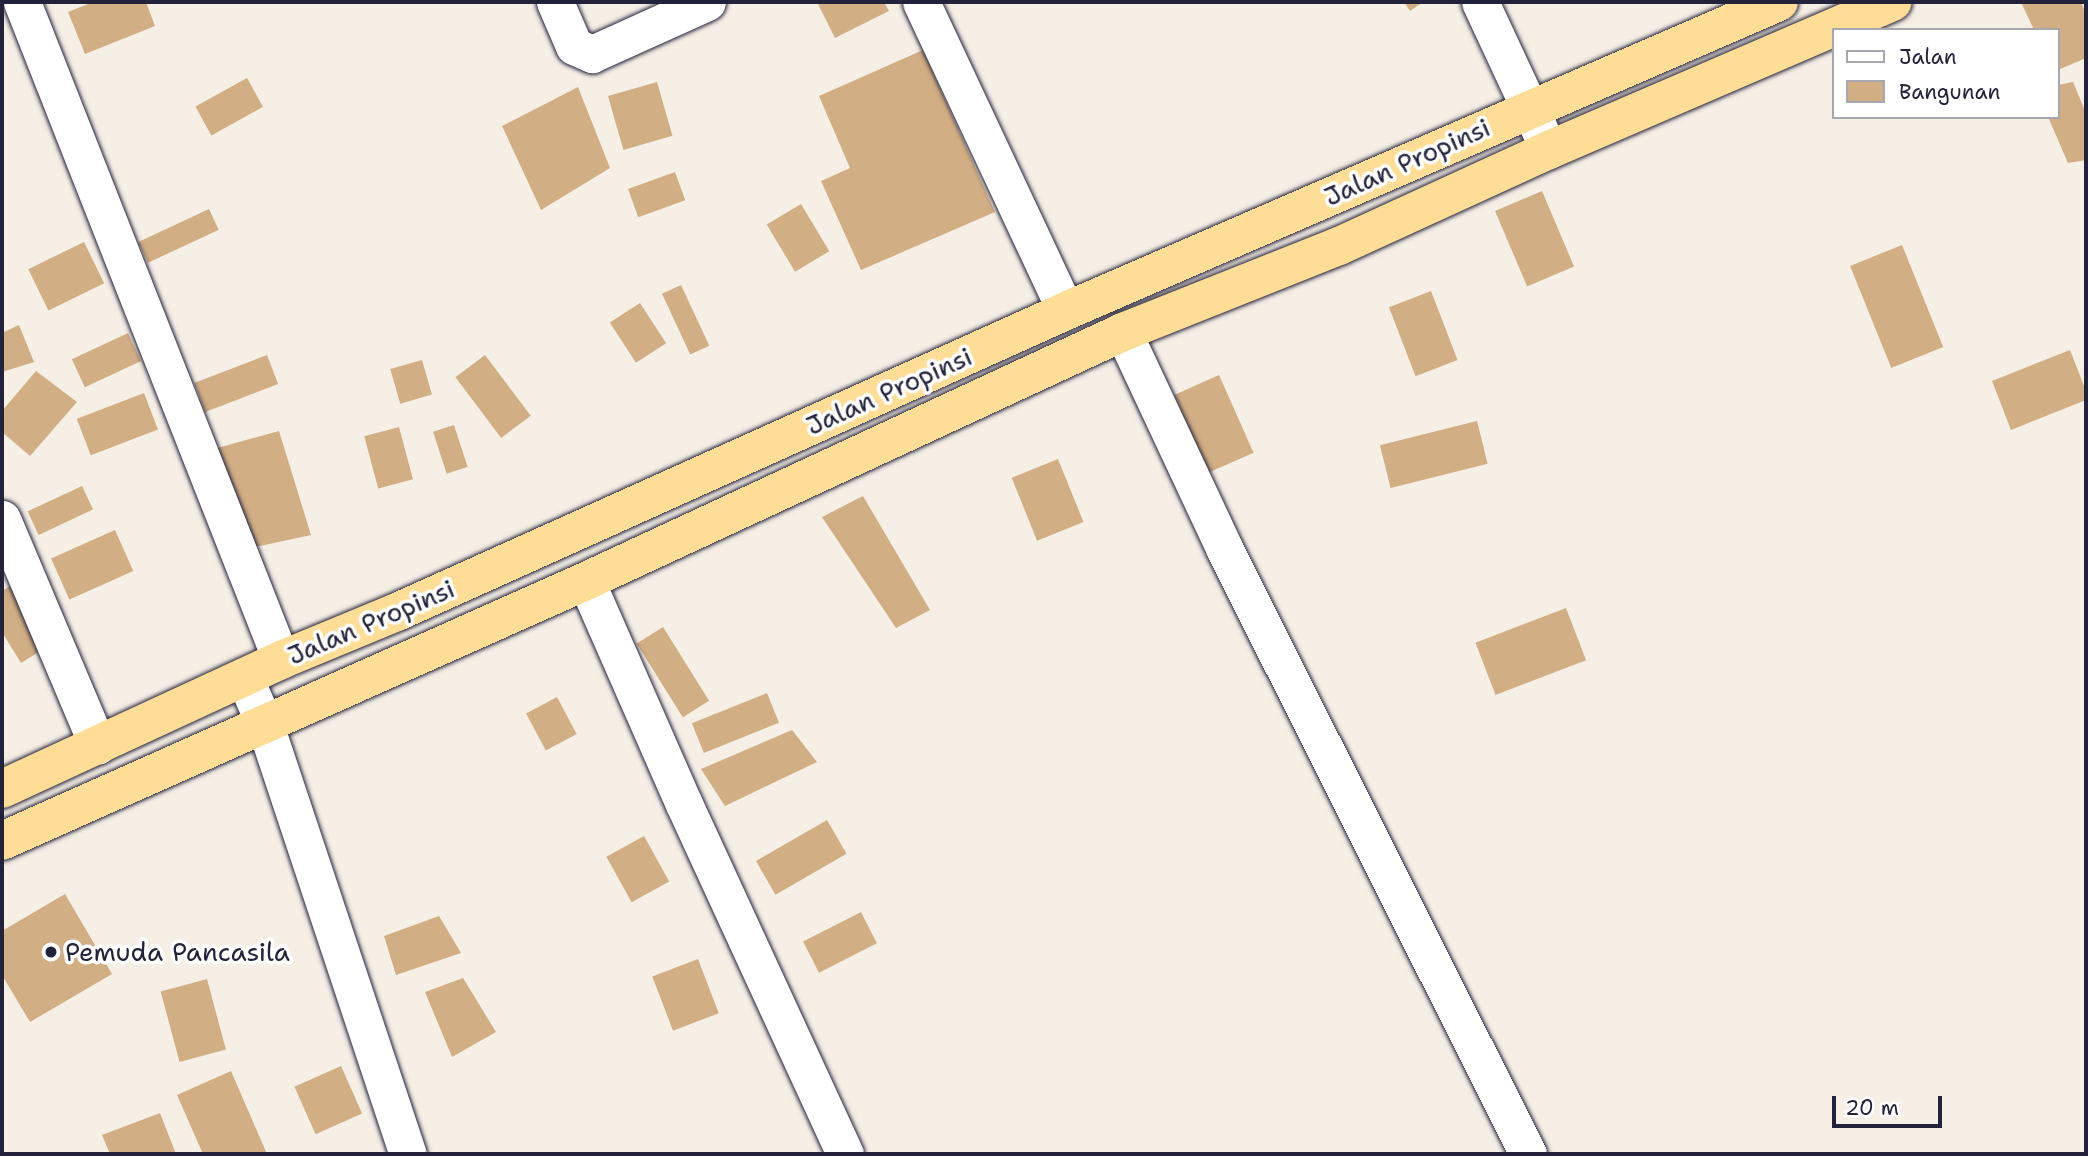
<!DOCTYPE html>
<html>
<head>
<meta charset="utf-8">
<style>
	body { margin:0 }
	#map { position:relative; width:2088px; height:1156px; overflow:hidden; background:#f6efe6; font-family:"Shantell Sans",sans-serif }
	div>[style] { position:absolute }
	.building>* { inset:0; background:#d2ae84; transform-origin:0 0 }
	.roads { filter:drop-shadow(0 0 2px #22223b) drop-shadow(0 0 2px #22223b) }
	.minor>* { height:37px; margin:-18.5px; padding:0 18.5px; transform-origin:18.5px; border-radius:18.5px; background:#fff }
	.trunk>* { height:38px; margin:-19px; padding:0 19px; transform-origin:19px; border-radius:19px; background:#fedd96 }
	.dots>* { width:19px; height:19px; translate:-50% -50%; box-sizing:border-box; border:4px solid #fff; border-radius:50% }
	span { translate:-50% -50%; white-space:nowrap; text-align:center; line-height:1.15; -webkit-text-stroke:7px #fff; paint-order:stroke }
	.street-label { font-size:26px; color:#22223b }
	.poi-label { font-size:26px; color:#22223b }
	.left { translate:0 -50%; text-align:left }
	.frame { position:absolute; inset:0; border:4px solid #22223b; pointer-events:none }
	.legend { position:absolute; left:1832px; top:28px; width:228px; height:91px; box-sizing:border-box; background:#fff; border:2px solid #a7a7b1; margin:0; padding:9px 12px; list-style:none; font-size:21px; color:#22223b }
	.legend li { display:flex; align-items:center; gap:14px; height:35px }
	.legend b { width:35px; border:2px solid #a7a7b1 }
	.scale { position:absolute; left:1832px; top:1096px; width:110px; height:32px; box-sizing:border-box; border:4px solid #22223b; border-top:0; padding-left:9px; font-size:21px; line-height:24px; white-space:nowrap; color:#22223b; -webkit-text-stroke:5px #fff; paint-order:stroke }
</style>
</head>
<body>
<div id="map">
	<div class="building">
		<i style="clip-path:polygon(93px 2px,146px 2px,155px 26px,85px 54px,68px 12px)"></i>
		<i style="clip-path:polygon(817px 2px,884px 2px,889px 11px,835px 38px)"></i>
		<i style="clip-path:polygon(1404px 2px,1423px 2px,1410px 11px)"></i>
		<i style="clip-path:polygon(2021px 2px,2081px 2px,2086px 14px,2086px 58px,2058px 70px,2058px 30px,2034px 30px)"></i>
		<i style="clip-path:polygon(923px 50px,995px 212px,861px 270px,821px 181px,850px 168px,819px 96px)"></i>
		<i style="left:247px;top:78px;width:33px;height:59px;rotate:61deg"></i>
		<i style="left:657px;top:82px;width:56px;height:51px;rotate:74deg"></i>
		<i style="clip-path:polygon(2073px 82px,2086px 113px,2086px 160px,2068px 163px,2048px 117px,2058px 117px,2058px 85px)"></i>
		<i style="clip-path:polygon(578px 87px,610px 168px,541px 210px,502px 126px)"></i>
		<i style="left:675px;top:172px;width:30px;height:50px;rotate:70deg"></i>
		<i style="left:1542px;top:191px;width:82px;height:51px;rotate:67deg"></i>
		<i style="left:801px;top:204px;width:55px;height:40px;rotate:59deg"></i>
		<i style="left:209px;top:209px;width:23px;height:78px;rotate:65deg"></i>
		<i style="left:84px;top:242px;width:46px;height:62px;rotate:64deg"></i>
		<i style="left:1902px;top:245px;width:110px;height:56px;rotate:68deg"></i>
		<i style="left:681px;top:285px;width:67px;height:21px;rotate:65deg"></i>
		<i style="left:1431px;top:291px;width:74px;height:45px;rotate:69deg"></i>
		<i style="left:640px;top:303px;width:48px;height:36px;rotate:57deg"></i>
		<i style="clip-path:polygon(19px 325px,34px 362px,2px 372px,2px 333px)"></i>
		<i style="left:128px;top:333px;width:31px;height:62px;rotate:65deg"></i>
		<i style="clip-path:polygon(2070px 350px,2086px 391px,2086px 400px,2011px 430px,1992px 381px)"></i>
		<i style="left:267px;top:355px;width:31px;height:78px;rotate:69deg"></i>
		<i style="left:485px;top:355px;width:76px;height:37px;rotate:53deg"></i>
		<i style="left:422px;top:360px;width:36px;height:33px;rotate:74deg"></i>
		<i style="clip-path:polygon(36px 371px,77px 402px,30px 456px,2px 432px,2px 411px)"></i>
		<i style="left:1219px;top:375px;width:85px;height:49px;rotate:66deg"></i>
		<i style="left:144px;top:393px;width:39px;height:72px;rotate:69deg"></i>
		<i style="left:1477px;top:421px;width:44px;height:100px;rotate:76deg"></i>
		<i style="left:454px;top:425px;width:44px;height:22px;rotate:72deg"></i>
		<i style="left:399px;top:427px;width:54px;height:36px;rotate:75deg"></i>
		<i style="clip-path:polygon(279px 431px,311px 535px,246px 549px,203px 452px)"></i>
		<i style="left:1058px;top:459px;width:68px;height:50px;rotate:68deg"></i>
		<i style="left:82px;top:486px;width:26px;height:60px;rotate:65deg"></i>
		<i style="clip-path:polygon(863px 496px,930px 610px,896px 628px,822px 517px)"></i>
		<i style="left:115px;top:530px;width:45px;height:70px;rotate:66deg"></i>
		<i style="clip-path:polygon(13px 584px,50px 645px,21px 663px,2px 632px,2px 591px)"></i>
		<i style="left:1566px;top:608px;width:56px;height:97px;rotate:69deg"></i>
		<i style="left:663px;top:627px;width:87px;height:31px;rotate:58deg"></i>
		<i style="left:767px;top:693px;width:32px;height:81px;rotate:68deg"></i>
		<i style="left:557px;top:697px;width:42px;height:35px;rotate:62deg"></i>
		<i style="clip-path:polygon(792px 730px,817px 762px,725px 806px,701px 769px)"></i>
		<i style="left:827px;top:820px;width:39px;height:82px;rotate:60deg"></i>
		<i style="left:644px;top:836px;width:52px;height:43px;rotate:61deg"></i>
		<i style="clip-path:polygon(65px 894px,112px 974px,30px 1022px,2px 975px,2px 931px)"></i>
		<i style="left:861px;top:912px;width:35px;height:65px;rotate:63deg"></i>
		<i style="clip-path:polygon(439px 916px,461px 953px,396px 975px,384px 936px)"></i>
		<i style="left:698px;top:959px;width:58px;height:49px;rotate:69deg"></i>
		<i style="clip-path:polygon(463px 978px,496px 1032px,452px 1057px,425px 992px)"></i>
		<i style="left:207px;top:979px;width:73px;height:48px;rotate:75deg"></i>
		<i style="left:341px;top:1066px;width:52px;height:51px;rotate:66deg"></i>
		<i style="clip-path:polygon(231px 1071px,267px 1154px,203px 1154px,177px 1095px)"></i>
		<i style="clip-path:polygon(160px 1113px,176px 1154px,110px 1154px,102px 1135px)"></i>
	</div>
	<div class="roads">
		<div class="minor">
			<i style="left:22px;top:2px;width:707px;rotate:68.51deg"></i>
			<i style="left:555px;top:2px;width:48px;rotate:66.6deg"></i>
			<i style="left:574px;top:46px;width:20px;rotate:24deg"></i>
			<i style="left:592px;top:54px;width:126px;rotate:-24.3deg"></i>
			<i style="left:921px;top:2px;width:341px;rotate:64.9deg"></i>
			<i style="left:1480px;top:2px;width:163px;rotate:65deg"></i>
			<i style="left:1123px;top:332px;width:238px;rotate:64.9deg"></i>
			<i style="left:1224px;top:548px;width:678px;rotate:63.36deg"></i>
			<i style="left:2px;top:519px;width:246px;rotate:67.1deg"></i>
			<i style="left:586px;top:581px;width:244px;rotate:66.3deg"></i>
			<i style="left:684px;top:804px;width:385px;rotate:65.3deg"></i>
			<i style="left:244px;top:677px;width:52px;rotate:66.4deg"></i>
			<i style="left:265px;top:725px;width:452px;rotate:71.6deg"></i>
		</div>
		<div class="trunk">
			<i style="left:2px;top:789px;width:307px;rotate:-24.8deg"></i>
			<i style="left:281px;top:660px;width:126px;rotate:-22.5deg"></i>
			<i style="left:397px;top:612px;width:734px;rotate:-24.22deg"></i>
			<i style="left:1066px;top:311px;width:777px;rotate:-23.43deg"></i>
			<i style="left:2px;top:841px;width:639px;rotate:-24deg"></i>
			<i style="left:586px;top:581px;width:592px;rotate:-24.88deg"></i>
			<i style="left:1123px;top:332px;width:232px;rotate:-21.7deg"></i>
			<i style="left:1339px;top:246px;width:231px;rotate:-24.6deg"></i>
			<i style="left:1549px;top:150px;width:374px;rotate:-23.3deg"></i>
		</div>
	</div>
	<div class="dots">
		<i style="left:51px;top:952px;background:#22223b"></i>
	</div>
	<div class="street-label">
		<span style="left:1407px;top:162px;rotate:-24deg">Jalan Propinsi</span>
		<span style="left:889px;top:391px;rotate:-24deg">Jalan Propinsi</span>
		<span style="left:371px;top:622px;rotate:-23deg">Jalan Propinsi</span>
	</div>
	<div class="poi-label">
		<span class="left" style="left:65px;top:952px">Pemuda Pancasila</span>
	</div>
	<div class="frame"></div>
	<ul class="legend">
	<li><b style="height:9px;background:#fff"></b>Jalan</li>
	<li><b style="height:19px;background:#d2ae84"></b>Bangunan</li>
	</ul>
	<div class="scale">20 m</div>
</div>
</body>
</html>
